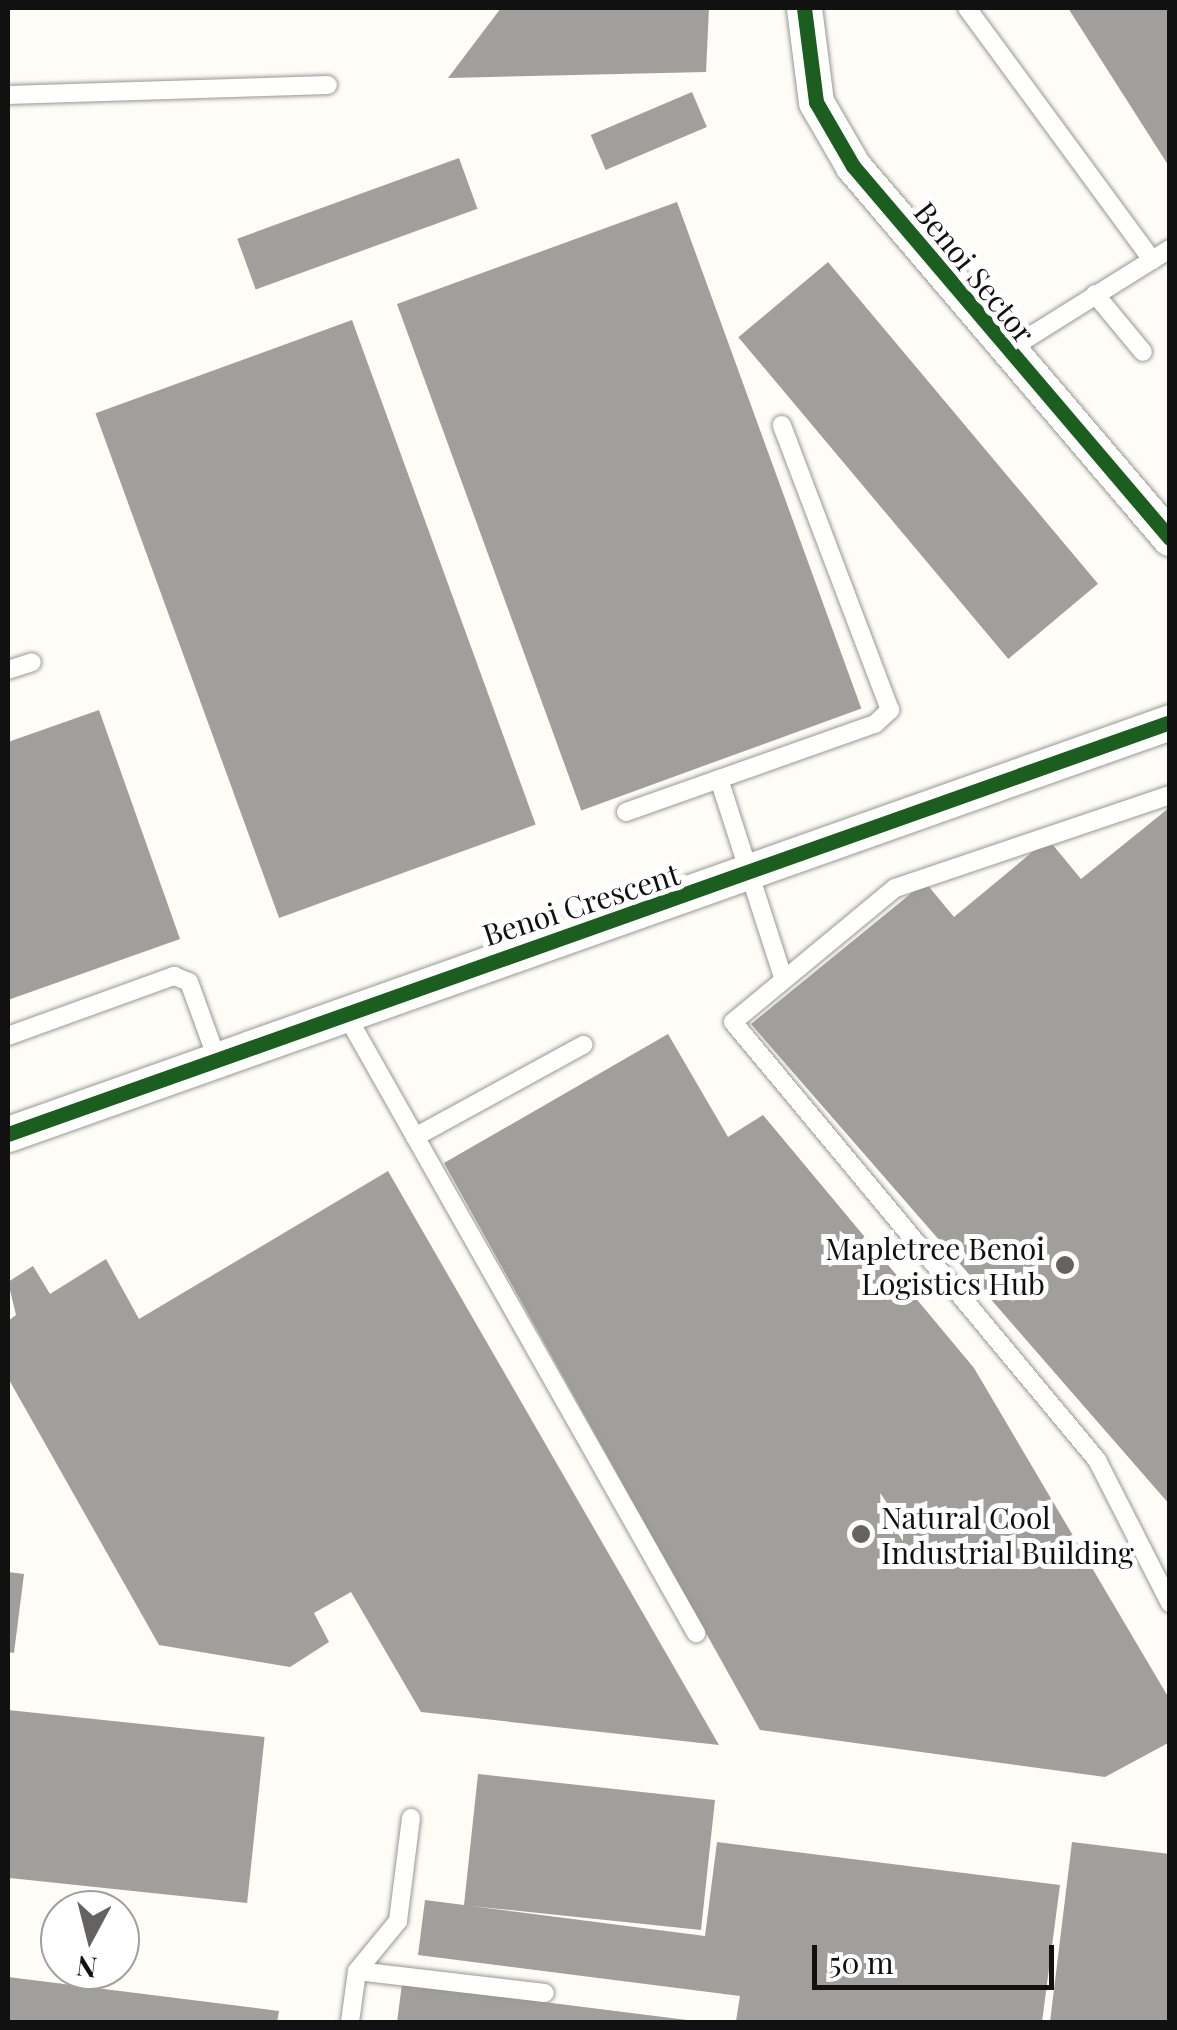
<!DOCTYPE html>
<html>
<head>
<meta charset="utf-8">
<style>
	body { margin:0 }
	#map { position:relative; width:1177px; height:2030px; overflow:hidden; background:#fdfcf7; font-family:"Playfair Display",serif }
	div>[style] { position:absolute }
	.building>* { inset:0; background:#a19f9c; transform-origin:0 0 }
	.roads { filter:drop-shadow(0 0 2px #979795) drop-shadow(0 0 2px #979795) }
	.service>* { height:18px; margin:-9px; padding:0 9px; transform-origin:9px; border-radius:9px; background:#fffffe }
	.minor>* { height:35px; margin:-17.5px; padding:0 17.5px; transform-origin:17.5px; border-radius:17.5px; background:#fffffe }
	.cycleway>* { height:15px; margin:-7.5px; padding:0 7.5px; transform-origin:7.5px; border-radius:7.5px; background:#1b5e20 }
	.dots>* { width:28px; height:28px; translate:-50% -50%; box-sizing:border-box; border:5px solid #fff; border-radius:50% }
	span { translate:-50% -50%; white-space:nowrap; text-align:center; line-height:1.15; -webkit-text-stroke:10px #fff; paint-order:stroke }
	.street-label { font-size:30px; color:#111 }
	.poi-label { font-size:30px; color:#111 }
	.right { translate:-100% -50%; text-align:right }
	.left { translate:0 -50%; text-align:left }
	.frame { position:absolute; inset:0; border:10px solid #111; pointer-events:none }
	.north { position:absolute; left:40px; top:1890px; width:100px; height:100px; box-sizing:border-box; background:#fff; border:2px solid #a0a0a0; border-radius:50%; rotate:187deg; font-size:28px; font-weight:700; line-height:40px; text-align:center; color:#111 }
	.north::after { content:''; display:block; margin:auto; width:35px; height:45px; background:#646362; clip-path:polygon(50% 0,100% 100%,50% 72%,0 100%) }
	.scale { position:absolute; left:812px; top:1945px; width:242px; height:45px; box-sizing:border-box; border:5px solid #111; border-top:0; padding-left:12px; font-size:30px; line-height:35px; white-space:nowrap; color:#111; -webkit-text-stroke:8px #fff; paint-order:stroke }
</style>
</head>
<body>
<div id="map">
	<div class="building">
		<i style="clip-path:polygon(501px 8px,709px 8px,706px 72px,448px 78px)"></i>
		<i style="clip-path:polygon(1068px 8px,1170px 8px,1170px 168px)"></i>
		<i style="left:692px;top:92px;width:38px;height:110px;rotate:67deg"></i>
		<i style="left:459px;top:158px;width:54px;height:236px;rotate:70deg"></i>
		<i style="left:677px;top:202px;width:539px;height:298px;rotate:70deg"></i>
		<i style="left:828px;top:262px;width:420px;height:117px;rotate:50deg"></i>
		<i style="left:352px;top:320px;width:537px;height:273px;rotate:70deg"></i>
		<i style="clip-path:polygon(99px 710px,180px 939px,8px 1000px,8px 742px)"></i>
		<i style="clip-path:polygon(1170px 807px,1170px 1505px,751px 1024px,925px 882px,954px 917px,1048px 839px,1081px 879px)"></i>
		<i style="clip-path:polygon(668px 1034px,728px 1137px,763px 1115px,974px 1368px,1170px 1700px,1170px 1742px,1105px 1777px,760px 1730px,444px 1163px)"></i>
		<i style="clip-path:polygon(388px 1171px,719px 1745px,421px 1712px,351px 1592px,314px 1613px,329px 1642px,290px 1667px,159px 1645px,8px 1378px,8px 1321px,16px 1315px,8px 1282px,33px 1266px,50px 1294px,106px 1259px,139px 1319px)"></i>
		<i style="clip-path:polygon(8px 1572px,24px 1574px,14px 1653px,8px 1652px)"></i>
		<i style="left:8px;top:1710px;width:258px;height:167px;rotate:6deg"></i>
		<i style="clip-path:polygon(478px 1774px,715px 1800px,701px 1930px,471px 1906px,705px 1936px,717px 1842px,1060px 1885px,1042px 2022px,745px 2022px,736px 2021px,740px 1996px,418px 1955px,425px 1900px,464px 1905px)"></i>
		<i style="clip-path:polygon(1072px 1842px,1170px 1854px,1170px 2022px,1050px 2022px)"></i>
		<i style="clip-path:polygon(8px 1977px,279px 2011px,277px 2022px,8px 2022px)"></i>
		<i style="clip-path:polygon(402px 1984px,687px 2020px,687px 2022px,397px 2022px)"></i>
	</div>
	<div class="roads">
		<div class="service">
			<i style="left:967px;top:8px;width:313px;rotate:53.7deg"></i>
			<i style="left:8px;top:95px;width:320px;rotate:-1.8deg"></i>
			<i style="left:1095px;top:294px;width:75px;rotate:50.4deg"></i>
			<i style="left:1005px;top:352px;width:195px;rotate:-32deg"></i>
			<i style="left:8px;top:670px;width:25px;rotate:-18deg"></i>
			<i style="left:719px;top:779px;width:205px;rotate:72.1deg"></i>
			<i style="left:1170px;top:795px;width:290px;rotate:161.3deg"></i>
			<i style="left:895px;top:888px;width:210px;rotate:140.4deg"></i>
			<i style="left:733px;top:1022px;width:570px;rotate:50.27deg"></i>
			<i style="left:1097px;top:1460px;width:161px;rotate:63deg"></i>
			<i style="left:626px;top:812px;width:264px;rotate:-19.5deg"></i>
			<i style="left:875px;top:724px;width:21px;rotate:-43deg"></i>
			<i style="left:890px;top:710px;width:305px;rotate:-110.8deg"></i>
			<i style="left:344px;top:1011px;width:715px;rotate:60.49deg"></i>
			<i style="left:8px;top:1036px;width:177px;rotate:-19.9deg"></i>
			<i style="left:174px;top:976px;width:16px;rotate:22deg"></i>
			<i style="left:189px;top:982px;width:79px;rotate:70deg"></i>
			<i style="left:415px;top:1137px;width:192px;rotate:-28.7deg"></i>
			<i style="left:357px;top:1971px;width:189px;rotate:6.7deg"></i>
			<i style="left:350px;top:2022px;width:51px;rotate:-82.2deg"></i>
			<i style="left:357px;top:1971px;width:65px;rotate:-50.6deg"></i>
			<i style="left:398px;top:1921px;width:104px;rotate:-82.8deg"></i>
		</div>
		<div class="minor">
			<i style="left:804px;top:8px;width:95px;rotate:82.7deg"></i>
			<i style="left:816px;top:102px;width:74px;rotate:60deg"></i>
			<i style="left:853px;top:166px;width:489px;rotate:49.6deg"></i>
			<i style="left:8px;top:1134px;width:1233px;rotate:-19.52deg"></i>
		</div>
	</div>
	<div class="cycleway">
		<i style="left:804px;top:8px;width:95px;rotate:82.7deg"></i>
		<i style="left:816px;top:102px;width:74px;rotate:60deg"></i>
		<i style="left:853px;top:166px;width:489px;rotate:49.6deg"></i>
		<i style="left:8px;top:1134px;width:1233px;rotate:-19.52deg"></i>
	</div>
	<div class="dots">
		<i style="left:1065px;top:1265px;background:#646362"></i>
		<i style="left:861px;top:1534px;background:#646362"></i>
	</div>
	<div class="street-label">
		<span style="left:975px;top:272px;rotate:51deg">Benoi Sector</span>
		<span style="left:581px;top:904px;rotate:-18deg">Benoi Crescent</span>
	</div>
	<div class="poi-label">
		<span class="right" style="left:1045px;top:1265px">Mapletree Benoi<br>Logistics Hub</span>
		<span class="left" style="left:881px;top:1534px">Natural Cool<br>Industrial Building</span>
	</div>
	<div class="frame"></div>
	<div class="north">N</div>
	<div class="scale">50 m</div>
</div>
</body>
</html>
